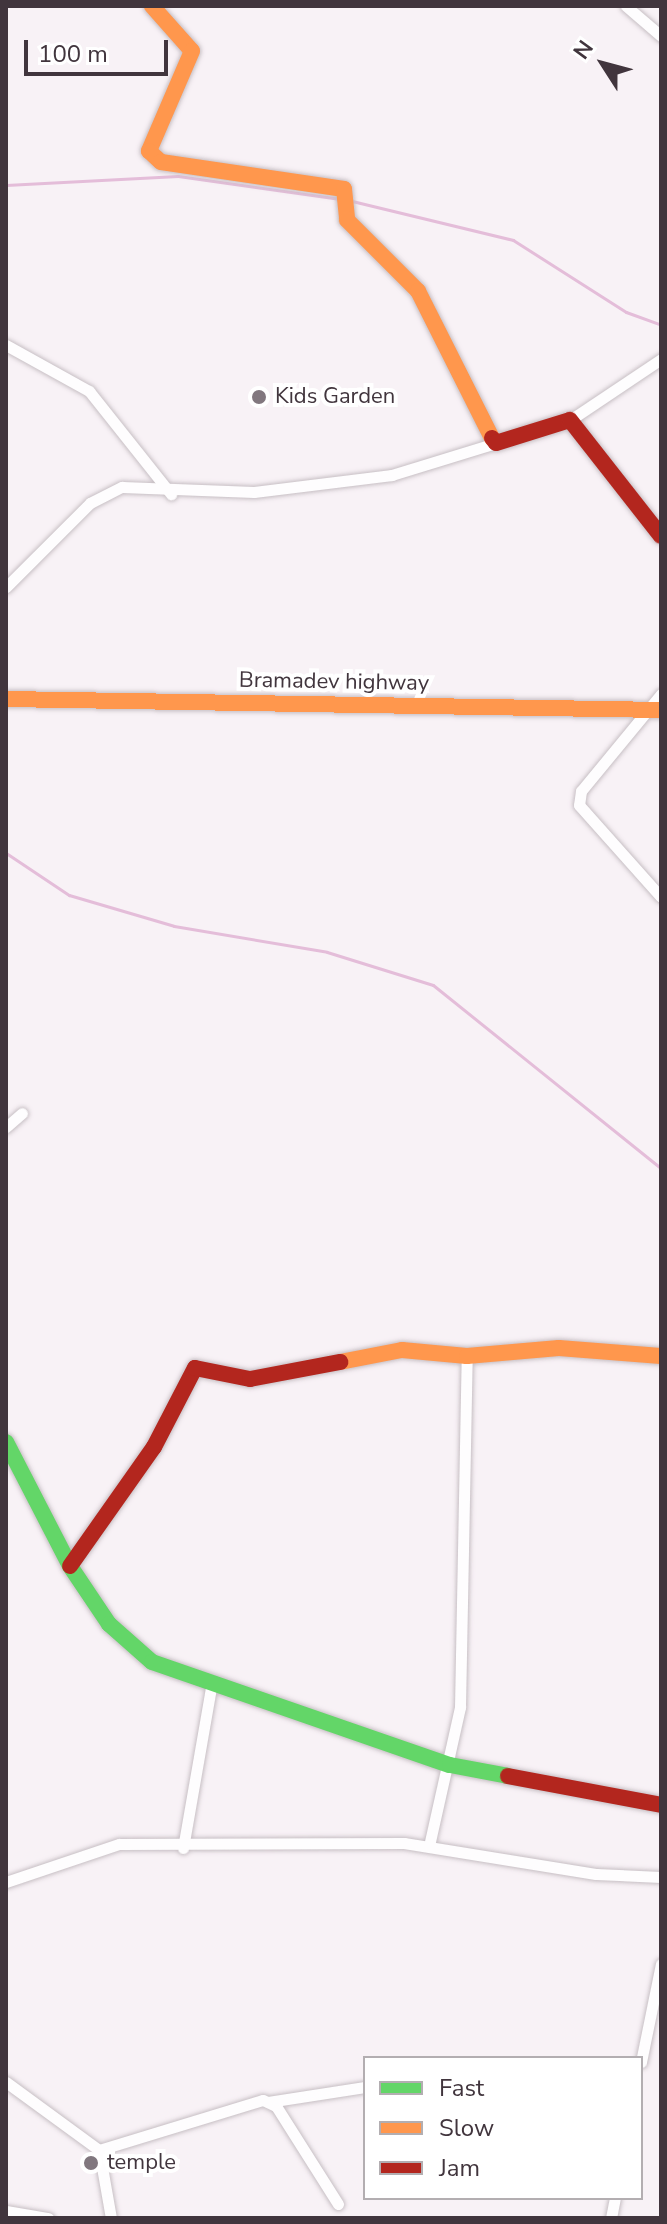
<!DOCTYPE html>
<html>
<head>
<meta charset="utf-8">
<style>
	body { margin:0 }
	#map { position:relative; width:667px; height:2224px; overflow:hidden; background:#f8f2f6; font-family:"Nunito Sans",sans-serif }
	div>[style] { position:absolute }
	.stream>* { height:3px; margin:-1.5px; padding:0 1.5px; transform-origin:1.5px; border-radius:1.5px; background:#e4bdd9 }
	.roads { filter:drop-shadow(0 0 2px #c7bfc4) drop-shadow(0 0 2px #c7bfc4) }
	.street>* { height:11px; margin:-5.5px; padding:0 5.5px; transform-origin:5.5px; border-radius:5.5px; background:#fefdfe }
	.fast>* { height:16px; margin:-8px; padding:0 8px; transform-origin:8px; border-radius:8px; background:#63d668 }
	.slow>* { height:16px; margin:-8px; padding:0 8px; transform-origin:8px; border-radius:8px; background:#ff974d }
	.jam>* { height:16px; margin:-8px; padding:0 8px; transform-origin:8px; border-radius:8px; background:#b3261e }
	.dots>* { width:22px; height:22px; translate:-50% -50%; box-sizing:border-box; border:4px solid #fff; border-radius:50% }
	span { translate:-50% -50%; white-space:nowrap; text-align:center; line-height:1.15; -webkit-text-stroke:8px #fff; paint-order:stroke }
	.poi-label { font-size:22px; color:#41353d }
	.left { translate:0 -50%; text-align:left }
	.street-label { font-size:22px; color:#41353d }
	.frame { position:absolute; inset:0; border:8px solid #41353d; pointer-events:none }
	.legend { position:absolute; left:363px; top:2056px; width:280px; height:144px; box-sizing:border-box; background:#fff; border:2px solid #b3aeb1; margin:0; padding:10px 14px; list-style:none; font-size:24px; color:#41353d }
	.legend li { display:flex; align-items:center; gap:16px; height:40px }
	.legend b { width:40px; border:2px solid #b3aeb1 }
	.north { position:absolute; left:563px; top:24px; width:80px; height:80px; -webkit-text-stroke:6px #fff; paint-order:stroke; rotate:306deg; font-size:22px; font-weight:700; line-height:32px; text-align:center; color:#41353d }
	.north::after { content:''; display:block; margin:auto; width:28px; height:36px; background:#41353d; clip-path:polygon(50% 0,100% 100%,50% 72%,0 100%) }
	.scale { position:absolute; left:24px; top:40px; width:144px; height:36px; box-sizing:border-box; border:4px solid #41353d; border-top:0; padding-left:10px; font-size:24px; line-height:28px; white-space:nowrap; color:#41353d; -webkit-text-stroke:6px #fff; paint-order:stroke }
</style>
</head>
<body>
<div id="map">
	<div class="stream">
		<i style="left:6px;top:185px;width:172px;rotate:-3deg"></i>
		<i style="left:178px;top:176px;width:164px;rotate:8.1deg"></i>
		<i style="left:352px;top:201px;width:166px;rotate:13.6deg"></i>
		<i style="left:513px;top:240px;width:134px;rotate:32.5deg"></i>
		<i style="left:626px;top:312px;width:37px;rotate:20deg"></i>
		<i style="left:6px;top:853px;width:76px;rotate:33.7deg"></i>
		<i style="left:69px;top:895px;width:109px;rotate:16.4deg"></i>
		<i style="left:174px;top:926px;width:155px;rotate:9.6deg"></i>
		<i style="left:327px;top:952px;width:111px;rotate:17.3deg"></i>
		<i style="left:433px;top:985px;width:292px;rotate:38.8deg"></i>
	</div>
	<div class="roads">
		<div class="street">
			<i style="left:626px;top:6px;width:46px;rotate:40.6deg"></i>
			<i style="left:6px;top:345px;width:95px;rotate:29deg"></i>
			<i style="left:89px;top:391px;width:132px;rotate:51.5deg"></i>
			<i style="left:570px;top:420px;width:110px;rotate:-33.8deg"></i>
			<i style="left:6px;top:587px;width:119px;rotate:-45deg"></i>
			<i style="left:90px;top:503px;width:36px;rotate:-27deg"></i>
			<i style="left:122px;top:487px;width:132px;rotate:2.2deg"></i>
			<i style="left:254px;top:492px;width:139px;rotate:-7deg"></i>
			<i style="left:392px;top:475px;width:109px;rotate:-17.1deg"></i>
			<i style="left:661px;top:694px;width:126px;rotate:129.5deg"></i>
			<i style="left:581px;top:791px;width:14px;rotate:98deg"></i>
			<i style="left:579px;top:805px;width:123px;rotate:48.3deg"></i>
			<i style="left:6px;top:1127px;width:21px;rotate:-41deg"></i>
			<i style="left:429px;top:1846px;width:142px;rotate:-77.4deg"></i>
			<i style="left:460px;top:1707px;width:351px;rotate:-88.9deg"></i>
			<i style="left:183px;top:1848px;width:169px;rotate:-80.1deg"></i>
			<i style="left:6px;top:1882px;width:119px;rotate:-18.6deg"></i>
			<i style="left:119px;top:1844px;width:285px;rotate:-0.2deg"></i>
			<i style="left:404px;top:1843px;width:194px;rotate:9.2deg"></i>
			<i style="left:596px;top:1874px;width:65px;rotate:2.6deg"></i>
			<i style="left:641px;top:2062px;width:100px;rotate:-78.5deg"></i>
			<i style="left:6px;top:2082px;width:115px;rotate:36.2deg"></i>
			<i style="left:99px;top:2150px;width:69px;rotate:80deg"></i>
			<i style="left:268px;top:2102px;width:98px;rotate:-8.8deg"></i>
			<i style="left:99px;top:2150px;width:171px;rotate:-17deg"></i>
			<i style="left:263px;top:2100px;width:14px;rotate:25deg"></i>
			<i style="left:276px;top:2106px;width:116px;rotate:57.7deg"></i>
			<i style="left:6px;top:2211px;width:43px;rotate:9.5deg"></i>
			<i style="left:611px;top:2218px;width:20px;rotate:-79deg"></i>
		</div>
		<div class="fast">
			<i style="left:6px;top:1442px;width:140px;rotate:62.7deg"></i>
			<i style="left:70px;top:1566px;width:70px;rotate:56.1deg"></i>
			<i style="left:109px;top:1624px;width:57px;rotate:41.5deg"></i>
			<i style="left:152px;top:1662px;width:315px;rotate:19.1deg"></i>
			<i style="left:450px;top:1765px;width:59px;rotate:10.7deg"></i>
		</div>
		<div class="slow">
			<i style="left:152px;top:6px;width:60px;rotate:48.4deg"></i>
			<i style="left:192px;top:51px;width:109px;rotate:113.3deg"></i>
			<i style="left:149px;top:151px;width:16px;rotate:43deg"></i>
			<i style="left:161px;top:162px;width:185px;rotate:8.4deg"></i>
			<i style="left:344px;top:189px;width:31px;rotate:84deg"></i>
			<i style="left:347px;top:220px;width:100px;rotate:45deg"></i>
			<i style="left:418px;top:291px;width:165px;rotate:63.3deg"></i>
			<i style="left:6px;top:699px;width:655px;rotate:0.96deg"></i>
			<i style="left:340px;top:1362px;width:63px;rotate:-11deg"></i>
			<i style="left:402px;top:1350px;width:65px;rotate:5.3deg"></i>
			<i style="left:467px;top:1356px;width:92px;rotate:-5deg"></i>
			<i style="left:559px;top:1348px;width:102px;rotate:4.5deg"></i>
		</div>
		<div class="jam">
			<i style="left:492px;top:438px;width:6px;rotate:51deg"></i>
			<i style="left:496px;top:443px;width:77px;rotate:-17.3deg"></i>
			<i style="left:570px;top:420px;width:147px;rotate:51.9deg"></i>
			<i style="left:70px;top:1566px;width:146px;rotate:-54.8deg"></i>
			<i style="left:154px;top:1447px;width:89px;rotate:-62.6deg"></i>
			<i style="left:195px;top:1368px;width:56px;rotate:11.3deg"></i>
			<i style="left:250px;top:1379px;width:92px;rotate:-10.7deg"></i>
			<i style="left:508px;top:1776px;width:156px;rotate:10.7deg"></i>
		</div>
	</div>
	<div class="dots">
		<i style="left:259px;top:397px;background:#81777e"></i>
		<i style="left:91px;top:2163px;background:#81777e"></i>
	</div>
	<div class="poi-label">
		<span class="left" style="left:275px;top:397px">Kids Garden</span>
		<span class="left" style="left:107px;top:2163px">temple</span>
	</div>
	<div class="street-label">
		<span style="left:334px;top:682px;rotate:1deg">Bramadev highway</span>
	</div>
	<div class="frame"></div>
	<ul class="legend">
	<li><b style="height:10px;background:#63d668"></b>Fast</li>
	<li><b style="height:10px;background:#ff974d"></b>Slow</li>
	<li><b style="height:10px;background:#b3261e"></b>Jam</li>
	</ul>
	<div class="north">N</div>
	<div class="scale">100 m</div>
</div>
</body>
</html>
